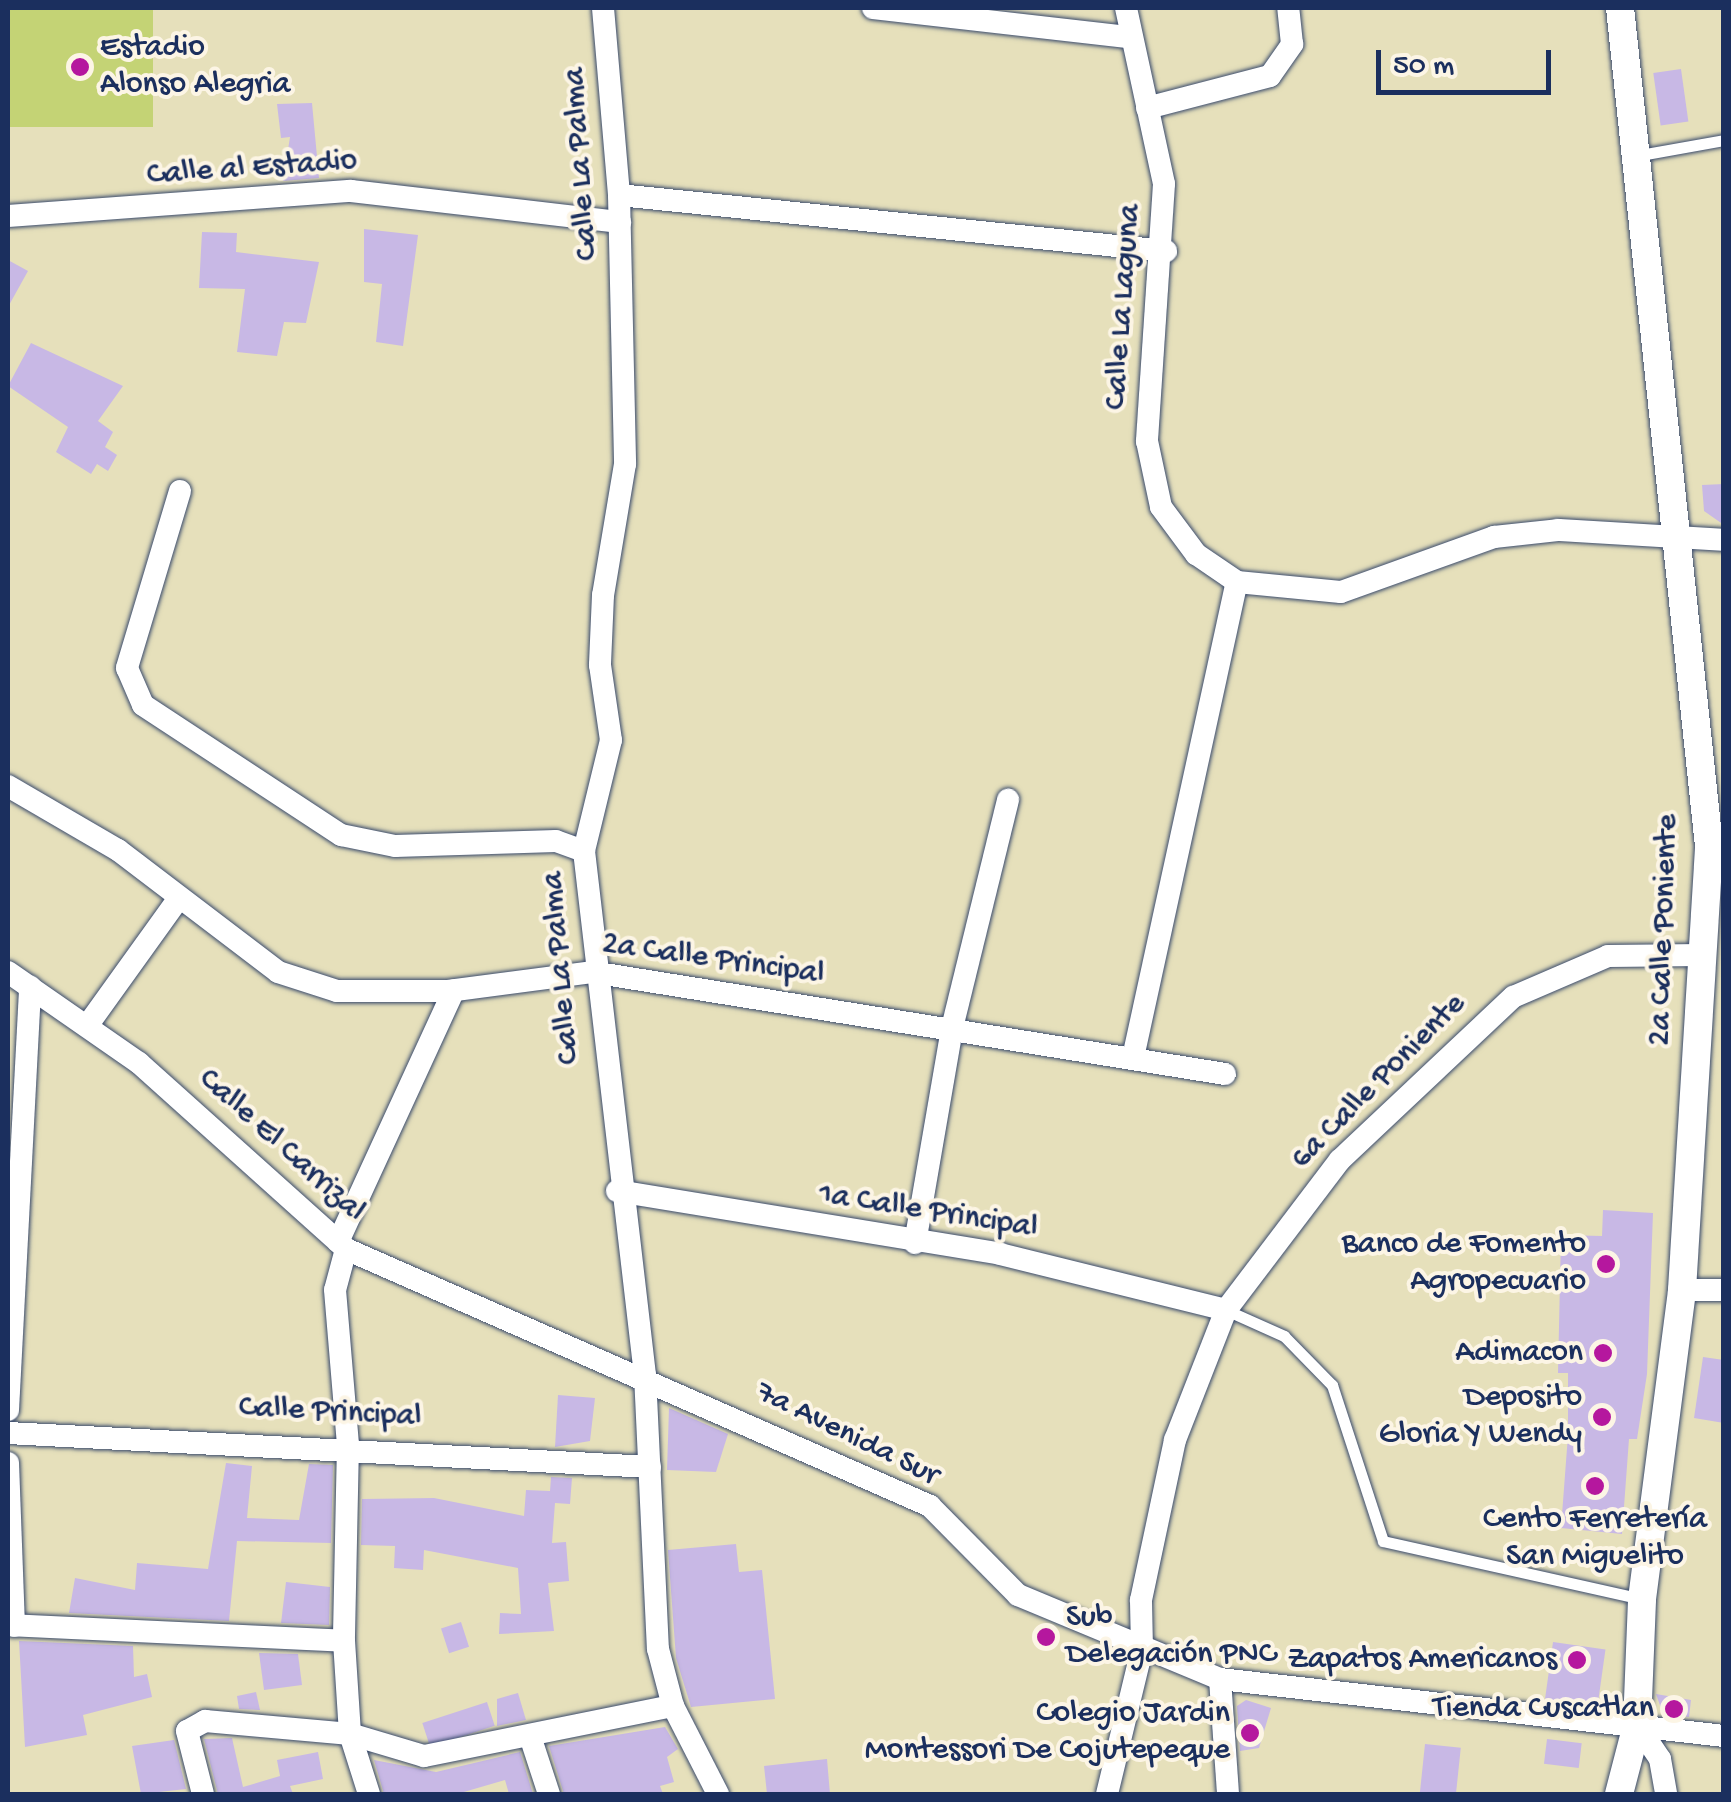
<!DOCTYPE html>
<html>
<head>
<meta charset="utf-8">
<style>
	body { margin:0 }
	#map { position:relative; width:1731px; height:1802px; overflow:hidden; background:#e6e0bb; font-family:"Gochi Hand",sans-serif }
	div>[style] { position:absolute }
	.green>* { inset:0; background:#c4d375; transform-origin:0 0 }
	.building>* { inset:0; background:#c8b8e5; transform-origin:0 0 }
	.roads { filter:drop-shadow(0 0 2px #394a6c) drop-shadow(0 0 2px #394a6c) }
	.service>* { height:11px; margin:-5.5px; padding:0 5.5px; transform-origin:5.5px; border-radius:5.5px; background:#fff }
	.minor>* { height:22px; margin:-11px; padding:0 11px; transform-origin:11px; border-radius:11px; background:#fff }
	.tertiary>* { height:28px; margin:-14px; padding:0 14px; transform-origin:14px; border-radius:14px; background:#fff }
	.dots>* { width:28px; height:28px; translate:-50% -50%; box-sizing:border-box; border:5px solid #fcf5e5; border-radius:50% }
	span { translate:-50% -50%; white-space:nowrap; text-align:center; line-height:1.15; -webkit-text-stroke:8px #fcf5e5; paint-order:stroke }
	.poi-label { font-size:32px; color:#1b2f5e }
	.left { translate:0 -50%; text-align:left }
	.right { translate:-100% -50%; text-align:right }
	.street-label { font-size:32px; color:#1b2f5e }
	.frame { position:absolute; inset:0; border:10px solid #1b2f5e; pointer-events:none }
	.scale { position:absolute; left:1376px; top:50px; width:175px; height:45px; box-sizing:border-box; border:5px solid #1b2f5e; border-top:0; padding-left:12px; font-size:30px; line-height:35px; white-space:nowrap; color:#1b2f5e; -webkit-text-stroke:8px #fcf5e5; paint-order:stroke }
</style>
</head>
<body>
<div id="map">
	<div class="green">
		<i style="left:8px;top:8px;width:145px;height:119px"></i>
	</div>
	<div class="building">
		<i style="left:1681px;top:69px;width:53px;height:28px;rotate:82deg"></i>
		<i style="clip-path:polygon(312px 103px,319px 178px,283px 181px,290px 137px,281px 138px,277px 104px)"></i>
		<i style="clip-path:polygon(364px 229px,418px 235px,403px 346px,376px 342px,382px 284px,364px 282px)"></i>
		<i style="clip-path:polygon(202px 232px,237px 233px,236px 252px,319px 262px,306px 323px,284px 322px,277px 356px,237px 352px,245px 289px,199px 288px)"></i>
		<i style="clip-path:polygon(8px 260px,28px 271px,8px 307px)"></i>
		<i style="clip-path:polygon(31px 343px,123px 386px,98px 421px,113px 432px,105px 447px,117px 455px,108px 471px,97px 464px,91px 474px,56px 452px,68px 427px,8px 386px)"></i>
		<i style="clip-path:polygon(1724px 484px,1724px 525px,1704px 511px,1702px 485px)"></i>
		<i style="clip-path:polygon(1603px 1210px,1653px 1213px,1647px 1374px,1637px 1439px,1629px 1439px,1622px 1534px,1561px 1528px,1568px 1435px,1568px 1373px,1558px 1373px,1561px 1235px,1602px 1236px)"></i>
		<i style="clip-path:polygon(1703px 1357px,1724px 1360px,1724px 1423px,1694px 1418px)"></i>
		<i style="clip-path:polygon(558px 1395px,595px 1398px,590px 1441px,555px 1447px)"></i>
		<i style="clip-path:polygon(669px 1408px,728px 1434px,716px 1472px,667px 1470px)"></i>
		<i style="clip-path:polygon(226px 1463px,252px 1466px,247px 1518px,299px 1520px,309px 1464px,333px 1465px,331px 1543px,237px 1541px,229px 1621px,69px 1613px,75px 1578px,135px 1590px,137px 1563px,208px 1569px)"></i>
		<i style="clip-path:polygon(551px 1477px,572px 1478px,570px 1504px,555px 1503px,552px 1543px,566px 1542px,569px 1581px,548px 1583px,554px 1631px,499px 1634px,500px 1613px,521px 1614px,518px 1568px,424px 1550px,423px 1570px,394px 1568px,395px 1546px,361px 1545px,362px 1499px,434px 1498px,524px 1516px,526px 1490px,550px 1491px)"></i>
		<i style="clip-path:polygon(736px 1544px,739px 1572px,762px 1570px,775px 1699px,691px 1707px,676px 1658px,668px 1550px)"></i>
		<i style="clip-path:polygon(286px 1582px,330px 1587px,329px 1625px,281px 1623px)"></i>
		<i style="left:461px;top:1622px;width:26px;height:21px;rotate:72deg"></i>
		<i style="clip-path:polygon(19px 1641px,133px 1646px,134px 1677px,147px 1674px,152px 1697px,83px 1715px,87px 1735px,25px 1747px)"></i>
		<i style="left:1553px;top:1642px;width:53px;height:60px;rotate:8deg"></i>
		<i style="clip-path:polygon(259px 1653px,298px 1654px,302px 1685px,264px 1690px)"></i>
		<i style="clip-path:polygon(256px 1692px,260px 1710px,239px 1709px,237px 1696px)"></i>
		<i style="clip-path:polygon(518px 1693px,526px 1720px,497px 1726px,497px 1699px)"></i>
		<i style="clip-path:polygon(1656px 1694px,1691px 1700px,1689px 1717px,1663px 1714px)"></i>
		<i style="clip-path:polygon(1246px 1700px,1271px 1708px,1259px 1748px,1240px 1751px,1237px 1706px)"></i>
		<i style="left:487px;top:1702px;width:25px;height:68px;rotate:72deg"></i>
		<i style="clip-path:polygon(665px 1727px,678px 1749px,667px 1757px,674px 1782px,660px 1786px,663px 1794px,564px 1794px,549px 1746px)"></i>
		<i style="clip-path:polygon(232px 1738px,243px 1787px,280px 1776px,277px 1760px,318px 1752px,323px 1779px,290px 1786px,293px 1794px,218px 1794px,204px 1739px)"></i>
		<i style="left:1547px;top:1739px;width:35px;height:25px;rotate:7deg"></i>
		<i style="clip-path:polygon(174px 1740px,186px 1789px,141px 1794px,132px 1746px)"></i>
		<i style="left:1425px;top:1744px;width:36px;height:50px;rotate:6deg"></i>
		<i style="clip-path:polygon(520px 1752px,533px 1794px,509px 1794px,505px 1780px,457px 1794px,384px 1794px,374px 1760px,436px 1772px)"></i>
		<i style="clip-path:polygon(827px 1759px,830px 1794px,767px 1794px,764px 1766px)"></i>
	</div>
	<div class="roads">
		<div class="service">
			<i style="left:1640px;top:155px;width:85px;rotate:-10.1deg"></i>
			<i style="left:1226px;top:1310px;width:64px;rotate:24.1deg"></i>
			<i style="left:1284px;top:1336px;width:69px;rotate:45.6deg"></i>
			<i style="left:1332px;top:1385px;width:164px;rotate:71.9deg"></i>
			<i style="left:1383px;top:1541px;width:265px;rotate:12.6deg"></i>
		</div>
		<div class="minor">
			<i style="left:603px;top:8px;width:188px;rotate:85.1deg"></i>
			<i style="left:619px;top:195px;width:269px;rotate:88.7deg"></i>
			<i style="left:625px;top:464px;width:133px;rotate:99.5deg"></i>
			<i style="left:603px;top:595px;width:70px;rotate:92.5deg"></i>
			<i style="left:600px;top:665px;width:76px;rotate:81.7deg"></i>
			<i style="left:611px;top:740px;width:114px;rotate:103.7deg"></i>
			<i style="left:584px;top:851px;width:528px;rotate:83.36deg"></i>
			<i style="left:645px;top:1375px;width:274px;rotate:87.3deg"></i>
			<i style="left:658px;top:1649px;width:59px;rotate:75.3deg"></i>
			<i style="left:673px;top:1706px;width:99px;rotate:62.9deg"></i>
			<i style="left:873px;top:8px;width:256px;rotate:6.5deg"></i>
			<i style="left:1126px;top:8px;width:180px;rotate:77.8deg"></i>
			<i style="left:1164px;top:184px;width:258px;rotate:93.8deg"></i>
			<i style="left:1147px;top:441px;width:67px;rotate:78deg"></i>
			<i style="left:1161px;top:507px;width:59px;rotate:53.3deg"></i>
			<i style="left:1196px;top:554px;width:50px;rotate:34.3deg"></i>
			<i style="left:1237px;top:582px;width:104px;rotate:5.5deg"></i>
			<i style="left:1341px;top:592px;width:163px;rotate:-19.8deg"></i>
			<i style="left:1494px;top:537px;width:64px;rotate:-6.2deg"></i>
			<i style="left:1558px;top:530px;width:166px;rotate:3.4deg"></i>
			<i style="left:1147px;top:108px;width:127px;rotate:-14.6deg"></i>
			<i style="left:1270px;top:76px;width:39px;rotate:-55deg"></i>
			<i style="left:1292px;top:44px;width:36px;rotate:-96deg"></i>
			<i style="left:619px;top:195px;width:550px;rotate:5.85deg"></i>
			<i style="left:8px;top:216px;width:344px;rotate:-4.2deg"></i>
			<i style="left:351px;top:191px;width:271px;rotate:6.6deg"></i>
			<i style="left:180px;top:491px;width:185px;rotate:106.7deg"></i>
			<i style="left:127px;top:668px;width:40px;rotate:66.6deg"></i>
			<i style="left:143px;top:705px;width:237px;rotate:33.3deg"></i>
			<i style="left:341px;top:835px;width:55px;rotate:11.5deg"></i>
			<i style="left:395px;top:846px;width:161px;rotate:-1.8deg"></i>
			<i style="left:556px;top:841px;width:30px;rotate:20deg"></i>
			<i style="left:8px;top:786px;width:127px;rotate:30.2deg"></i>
			<i style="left:118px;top:850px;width:201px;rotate:37.3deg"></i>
			<i style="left:278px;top:972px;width:62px;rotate:17.9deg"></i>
			<i style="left:337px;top:991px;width:111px"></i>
			<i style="left:448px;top:991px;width:145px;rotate:-7.5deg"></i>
			<i style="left:592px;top:972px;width:641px;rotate:9.15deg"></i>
			<i style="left:8px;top:972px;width:160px;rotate:34.8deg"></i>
			<i style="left:139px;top:1063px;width:278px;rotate:41.9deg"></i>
			<i style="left:346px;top:1249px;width:638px;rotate:23.75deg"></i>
			<i style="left:930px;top:1506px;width:125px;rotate:45.3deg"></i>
			<i style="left:1018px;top:1595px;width:219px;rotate:22.6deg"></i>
			<i style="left:1220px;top:1679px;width:507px;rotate:6.45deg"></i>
			<i style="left:87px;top:1026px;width:158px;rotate:-54.3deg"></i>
			<i style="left:1134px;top:1053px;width:482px;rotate:-77.7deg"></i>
			<i style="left:617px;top:1191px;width:388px;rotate:9.3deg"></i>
			<i style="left:1000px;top:1254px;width:233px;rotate:13.9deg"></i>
			<i style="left:338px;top:1242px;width:277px;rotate:-65.3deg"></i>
			<i style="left:915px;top:1243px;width:222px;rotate:-80.2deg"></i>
			<i style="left:953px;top:1024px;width:231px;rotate:-76.2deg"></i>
			<i style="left:346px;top:1249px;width:42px;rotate:105deg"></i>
			<i style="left:335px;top:1290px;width:155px;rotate:85.2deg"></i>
			<i style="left:348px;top:1444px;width:197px;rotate:91.2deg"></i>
			<i style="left:344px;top:1641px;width:93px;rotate:86.3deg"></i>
			<i style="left:350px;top:1734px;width:63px;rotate:72.4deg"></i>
			<i style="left:1682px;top:1290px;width:42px"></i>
			<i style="left:8px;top:1410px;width:424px;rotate:-87deg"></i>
			<i style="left:8px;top:1433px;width:643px;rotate:3.03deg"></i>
			<i style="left:8px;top:1463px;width:163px;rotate:87.9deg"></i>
			<i style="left:8px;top:1625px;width:336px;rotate:2.7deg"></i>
			<i style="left:1220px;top:1679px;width:115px;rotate:86deg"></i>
			<i style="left:1637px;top:1725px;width:41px;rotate:55.9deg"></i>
			<i style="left:1660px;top:1759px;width:36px;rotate:80deg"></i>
			<i style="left:530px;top:1736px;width:61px;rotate:71.9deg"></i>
			<i style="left:203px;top:1794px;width:65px;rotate:-104.3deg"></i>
			<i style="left:187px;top:1731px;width:21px;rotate:-29deg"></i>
			<i style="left:205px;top:1721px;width:146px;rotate:5.1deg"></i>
			<i style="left:350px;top:1734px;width:77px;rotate:16.6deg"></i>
			<i style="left:424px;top:1756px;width:254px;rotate:-11.4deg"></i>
			<i style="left:1107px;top:1794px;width:149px;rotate:-76.4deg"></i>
			<i style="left:1142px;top:1649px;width:49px;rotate:-91.2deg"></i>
			<i style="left:1141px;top:1600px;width:164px;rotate:-78deg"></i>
			<i style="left:1175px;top:1440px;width:140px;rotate:-68.6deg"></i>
			<i style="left:1226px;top:1310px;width:188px;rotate:-52.8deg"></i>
			<i style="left:1340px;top:1160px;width:238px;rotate:-43.3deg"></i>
			<i style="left:1513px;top:997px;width:103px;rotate:-23.3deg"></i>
			<i style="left:1608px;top:956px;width:94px;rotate:-0.6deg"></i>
		</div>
		<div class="tertiary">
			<i style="left:1619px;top:1794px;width:71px;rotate:-75.4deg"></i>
			<i style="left:1637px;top:1725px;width:126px;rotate:-87.7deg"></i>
			<i style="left:1642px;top:1599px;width:312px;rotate:-82.6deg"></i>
			<i style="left:1682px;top:1290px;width:445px;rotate:-86.5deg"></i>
			<i style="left:1709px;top:846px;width:843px;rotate:-96.06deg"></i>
		</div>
	</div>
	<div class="dots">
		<i style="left:80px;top:67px;background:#b5179e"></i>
		<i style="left:1606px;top:1264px;background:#b5179e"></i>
		<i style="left:1603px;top:1353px;background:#b5179e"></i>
		<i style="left:1602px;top:1417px;background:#b5179e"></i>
		<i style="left:1595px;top:1486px;background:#b5179e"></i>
		<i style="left:1046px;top:1637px;background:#b5179e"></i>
		<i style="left:1577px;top:1660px;background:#b5179e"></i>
		<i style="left:1674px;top:1709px;background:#b5179e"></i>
		<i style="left:1250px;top:1733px;background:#b5179e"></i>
	</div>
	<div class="poi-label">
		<span class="left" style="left:100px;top:67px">Estadio<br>Alonso Alegria</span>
		<span class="right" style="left:1586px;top:1264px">Banco de Fomento<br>Agropecuario</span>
		<span class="right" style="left:1583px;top:1353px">Adimacon</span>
		<span class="right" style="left:1582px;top:1417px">Deposito<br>Gloria Y Wendy</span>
		<span style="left:1595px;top:1539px">Cento Ferretería<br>San Miguelito</span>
		<span class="left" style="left:1066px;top:1637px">Sub<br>Delegación PNC</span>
		<span class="right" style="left:1557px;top:1660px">Zapatos Americanos</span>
		<span class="right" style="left:1654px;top:1709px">Tienda Cuscatlan</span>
		<span class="right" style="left:1230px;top:1733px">Colegio Jardin<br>Montessori De Cojutepeque</span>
	</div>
	<div class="street-label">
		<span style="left:582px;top:164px;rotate:-94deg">Calle La Palma</span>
		<span style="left:252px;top:169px;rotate:-4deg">Calle al Estadio</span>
		<span style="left:1124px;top:307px;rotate:-86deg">Calle La Laguna</span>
		<span style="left:1665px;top:930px;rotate:-88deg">2a Calle Poniente</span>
		<span style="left:713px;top:960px;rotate:8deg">2a Calle Principal</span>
		<span style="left:562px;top:968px;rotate:-95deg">Calle La Palma</span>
		<span style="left:1379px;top:1082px;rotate:-45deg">6a Calle Poniente</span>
		<span style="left:281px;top:1146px;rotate:42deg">Calle El Carrizal</span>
		<span style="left:928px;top:1212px;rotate:9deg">1a Calle Principal</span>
		<span style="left:330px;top:1413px;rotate:3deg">Calle Principal</span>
		<span style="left:847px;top:1435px;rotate:26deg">7a Avenida Sur</span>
	</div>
	<div class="frame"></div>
	<div class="scale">50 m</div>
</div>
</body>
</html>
